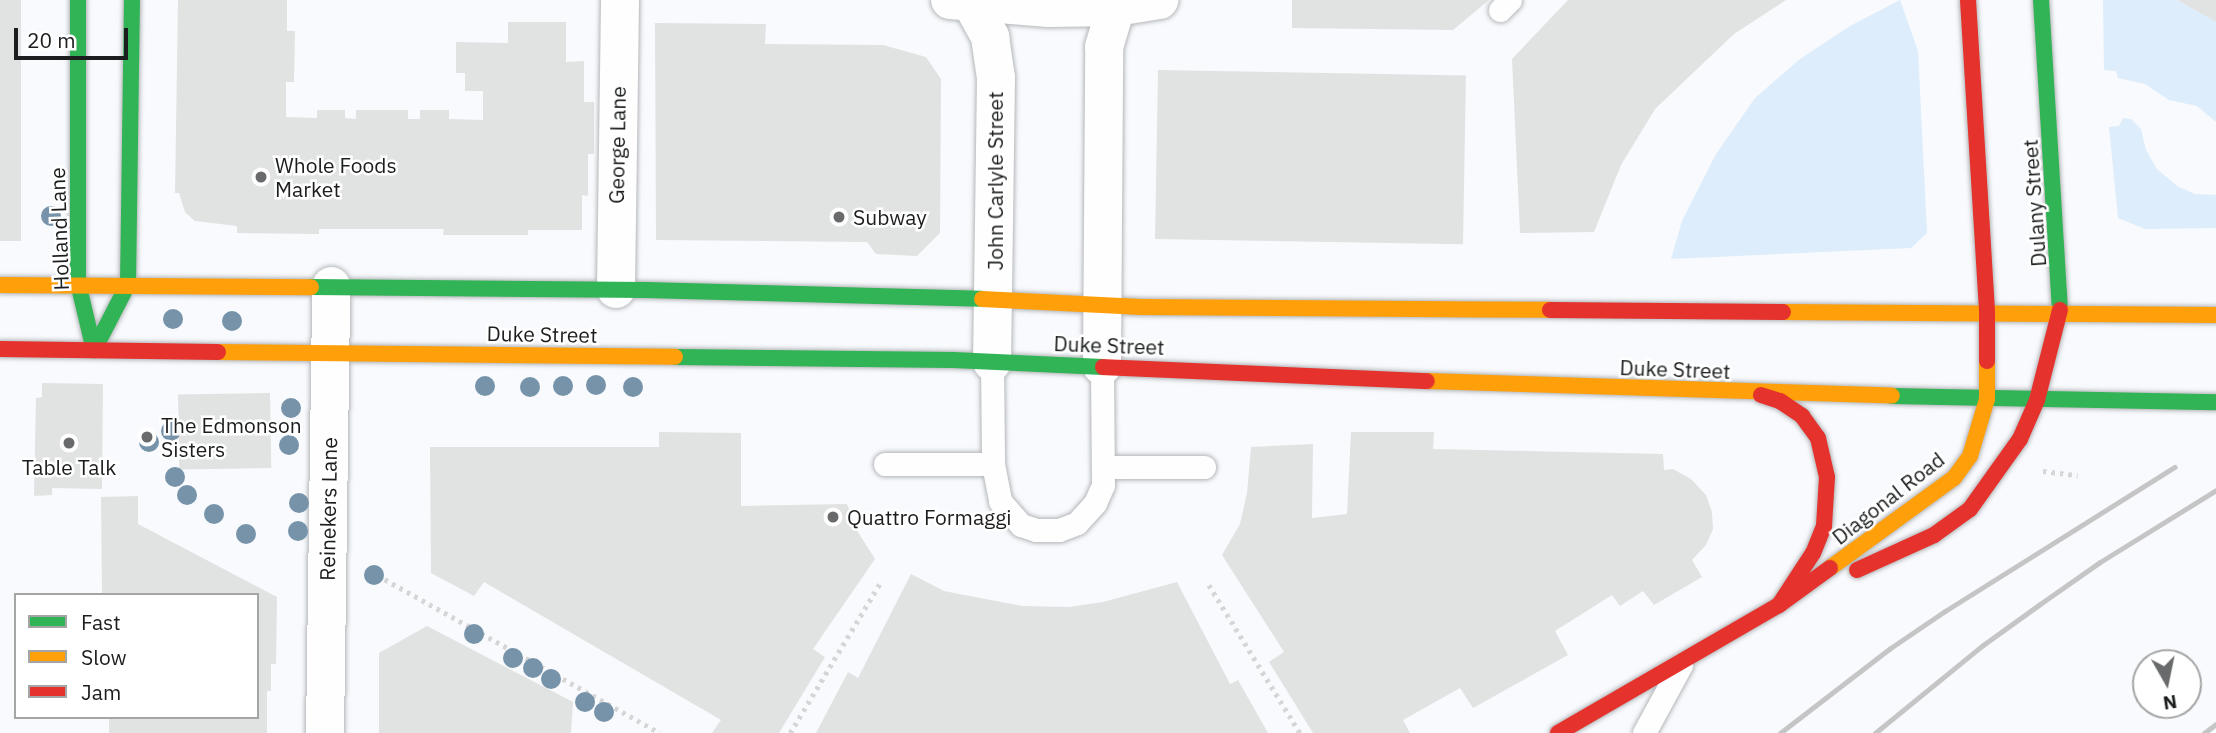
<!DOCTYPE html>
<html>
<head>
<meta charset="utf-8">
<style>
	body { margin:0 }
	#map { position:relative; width:2216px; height:733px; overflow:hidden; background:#f8fafd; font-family:"IBM Plex Sans",sans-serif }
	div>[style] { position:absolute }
	.green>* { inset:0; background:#ddedfb }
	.building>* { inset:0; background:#e1e2e2; transform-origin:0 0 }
	.path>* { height:4.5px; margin-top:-2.25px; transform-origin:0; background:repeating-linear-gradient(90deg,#d6d6d7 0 3.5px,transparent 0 8.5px) }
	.roads { filter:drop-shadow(0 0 2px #b5b7b9) drop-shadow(0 0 2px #b5b7b9) }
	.lane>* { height:23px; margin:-11.5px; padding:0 11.5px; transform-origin:11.5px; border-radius:11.5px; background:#fefeff }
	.street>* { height:38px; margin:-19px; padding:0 19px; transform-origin:19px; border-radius:19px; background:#fefeff }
	.fast>* { height:16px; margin:-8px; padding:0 8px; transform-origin:8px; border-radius:8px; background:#30b455 }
	.slow>* { height:16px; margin:-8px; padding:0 8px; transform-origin:8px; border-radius:8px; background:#ff9f0a }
	.jam>* { height:16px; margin:-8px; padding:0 8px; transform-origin:8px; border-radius:8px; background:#e5322d }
	.rail>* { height:5px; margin:-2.5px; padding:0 2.5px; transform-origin:2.5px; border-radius:2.5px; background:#c5c5c6 }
	.trees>* { width:20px; height:20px; margin:-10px; border-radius:50%; background:#7693a9 }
	.dots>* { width:19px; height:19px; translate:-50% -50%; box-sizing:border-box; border:4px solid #fff; border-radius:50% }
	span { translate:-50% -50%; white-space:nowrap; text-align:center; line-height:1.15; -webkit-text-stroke:5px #fff; paint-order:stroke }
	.street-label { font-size:21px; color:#1b1d1e }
	.poi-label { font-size:21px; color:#1b1d1e }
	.left { translate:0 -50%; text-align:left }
	.legend { position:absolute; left:14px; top:593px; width:245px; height:126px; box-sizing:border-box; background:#fff; border:2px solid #a4a5a5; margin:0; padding:9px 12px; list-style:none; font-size:21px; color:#1b1d1e }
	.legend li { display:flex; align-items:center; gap:14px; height:35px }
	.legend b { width:35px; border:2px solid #a4a5a5 }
	.north { position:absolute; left:2132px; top:649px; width:70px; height:70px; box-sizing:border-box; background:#fff; border:2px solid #a4a5a5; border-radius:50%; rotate:171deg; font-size:19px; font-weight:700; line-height:28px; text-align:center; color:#1b1d1e }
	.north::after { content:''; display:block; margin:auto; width:24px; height:32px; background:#686a6c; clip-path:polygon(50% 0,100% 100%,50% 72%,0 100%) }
	.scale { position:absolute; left:14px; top:28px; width:114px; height:32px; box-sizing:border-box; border:4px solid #1b1d1e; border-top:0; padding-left:9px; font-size:21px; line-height:24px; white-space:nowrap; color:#1b1d1e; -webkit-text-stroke:5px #fff; paint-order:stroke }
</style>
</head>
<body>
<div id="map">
	<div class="green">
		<i style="clip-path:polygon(1900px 0,1918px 51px,1927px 233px,1911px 248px,1671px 259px,1682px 221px,1716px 154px,1755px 98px,1800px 59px,1850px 26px)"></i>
		<i style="clip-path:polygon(2103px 0,2177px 0,2216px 22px,2216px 122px,2197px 106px,2169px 100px,2145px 84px,2118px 78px,2116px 71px,2104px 70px)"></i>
		<i style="clip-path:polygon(2123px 118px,2131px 119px,2141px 129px,2146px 150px,2156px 168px,2177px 186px,2195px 194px,2216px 195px,2216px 228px,2145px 229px,2118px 218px,2109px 127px,2119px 126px)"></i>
	</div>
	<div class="building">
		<i style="left:0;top:0;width:21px;height:241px"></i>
		<i style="clip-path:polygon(178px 0,287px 0,287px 31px,295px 31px,294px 82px,286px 82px,286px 117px,317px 118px,317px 110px,345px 110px,345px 118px,356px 119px,356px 110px,408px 110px,408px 119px,420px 119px,420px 110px,449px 110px,449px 119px,483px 120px,483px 91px,465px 91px,465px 73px,456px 73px,456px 42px,508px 43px,508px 22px,566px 22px,566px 62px,584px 61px,584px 102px,594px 102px,594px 154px,588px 154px,588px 196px,582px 195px,582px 230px,528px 230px,528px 235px,443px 235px,444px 229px,319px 229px,319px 234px,237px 233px,237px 226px,195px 221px,185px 212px,179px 193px,175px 193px)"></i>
		<i style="clip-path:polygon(1292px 0,1489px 0,1453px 30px,1292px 28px)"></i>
		<i style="clip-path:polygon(1568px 0,1786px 0,1734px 34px,1655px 109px,1621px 165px,1594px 232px,1520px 233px,1512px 59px)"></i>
		<i style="clip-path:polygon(2177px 0,2216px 0,2216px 22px)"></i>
		<i style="clip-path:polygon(655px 23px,766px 24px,765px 44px,883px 45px,926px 57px,941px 79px,940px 233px,917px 256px,876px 254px,867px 242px,656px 240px)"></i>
		<i style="left:1158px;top:70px;width:308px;height:169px;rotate:1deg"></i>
		<i style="clip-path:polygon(42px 383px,103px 384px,102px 489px,52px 488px,52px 495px,34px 496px,36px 398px,42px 397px)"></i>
		<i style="left:270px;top:393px;width:75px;height:92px;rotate:89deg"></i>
		<i style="clip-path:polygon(659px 432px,741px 433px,741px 506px,847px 504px,858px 532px,875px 559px,813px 649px,825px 657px,779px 733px,712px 733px,721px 720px,484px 582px,474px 596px,431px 573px,430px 447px,659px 447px)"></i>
		<i style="clip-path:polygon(1351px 432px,1434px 432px,1433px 449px,1663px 454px,1664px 470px,1673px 469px,1691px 479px,1706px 495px,1712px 512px,1713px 529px,1706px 545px,1692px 560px,1702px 577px,1654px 605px,1643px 591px,1620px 606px,1612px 595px,1555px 631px,1568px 655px,1473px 708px,1460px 688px,1403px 720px,1410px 733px,1313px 733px,1269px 662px,1284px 652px,1222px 555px,1240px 524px,1247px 493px,1251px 447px,1313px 444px,1312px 518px,1347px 514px)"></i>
		<i style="clip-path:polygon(138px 496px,138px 524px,277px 597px,276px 664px,271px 664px,271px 691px,267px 691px,267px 733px,109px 733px,109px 717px,257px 717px,257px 595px,102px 595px,101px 497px)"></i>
		<i style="clip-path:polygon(911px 574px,944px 591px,1022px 606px,1069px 607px,1103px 602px,1177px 582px,1230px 684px,1238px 680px,1268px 733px,816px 733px,848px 672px,858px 678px)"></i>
		<i style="clip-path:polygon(427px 626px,573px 702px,571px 733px,379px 733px,379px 653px)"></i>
	</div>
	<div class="path">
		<i style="left:2043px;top:471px;width:35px;rotate:7deg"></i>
		<i style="left:370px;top:571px;width:332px;rotate:29.2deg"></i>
		<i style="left:1209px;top:585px;width:174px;rotate:58.4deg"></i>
		<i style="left:790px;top:733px;width:175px;rotate:-59deg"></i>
	</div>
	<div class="roads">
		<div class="lane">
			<i style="left:1500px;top:10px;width:14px;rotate:-45deg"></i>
			<i style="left:992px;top:362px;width:102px;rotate:89.4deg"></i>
			<i style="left:993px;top:464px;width:38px;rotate:79deg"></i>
			<i style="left:1000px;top:501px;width:32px;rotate:49deg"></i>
			<i style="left:1021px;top:525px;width:16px;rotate:18deg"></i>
			<i style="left:1036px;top:530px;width:23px"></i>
			<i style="left:1059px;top:530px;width:19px;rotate:-21deg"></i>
			<i style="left:1077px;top:523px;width:27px;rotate:-48deg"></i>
			<i style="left:1095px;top:503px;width:20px;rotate:-66deg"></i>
			<i style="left:1103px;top:485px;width:119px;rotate:-90.5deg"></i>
			<i style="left:885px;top:464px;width:108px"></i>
			<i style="left:1104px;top:467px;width:100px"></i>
			<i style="left:1644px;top:733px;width:77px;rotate:-61.4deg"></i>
		</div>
		<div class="street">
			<i style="left:950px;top:0;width:99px;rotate:4.6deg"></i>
			<i style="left:1049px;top:8px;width:67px;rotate:-0.9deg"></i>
			<i style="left:1116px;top:7px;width:44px;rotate:-9.2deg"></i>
			<i style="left:972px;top:4px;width:38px;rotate:61deg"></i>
			<i style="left:990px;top:37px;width:41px;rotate:81.7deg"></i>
			<i style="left:996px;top:78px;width:284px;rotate:90.8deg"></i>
			<i style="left:616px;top:289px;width:289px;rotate:-89.2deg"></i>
			<i style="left:1102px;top:366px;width:319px;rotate:-89.6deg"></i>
			<i style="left:1104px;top:47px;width:42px;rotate:-73.3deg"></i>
			<i style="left:325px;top:733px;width:447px;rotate:-89.2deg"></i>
		</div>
		<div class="fast">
			<i style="left:78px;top:0;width:283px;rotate:90deg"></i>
			<i style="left:78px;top:283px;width:69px;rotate:76.6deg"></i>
			<i style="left:2041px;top:0;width:311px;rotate:86.5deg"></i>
			<i style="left:311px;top:287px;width:334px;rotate:0.5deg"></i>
			<i style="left:645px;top:290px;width:337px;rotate:1.5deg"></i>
			<i style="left:94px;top:350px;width:74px;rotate:-62.7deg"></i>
			<i style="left:128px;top:284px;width:284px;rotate:-89.2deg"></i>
			<i style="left:675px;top:357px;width:278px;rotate:0.6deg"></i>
			<i style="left:953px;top:360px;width:150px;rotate:2.7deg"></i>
			<i style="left:1892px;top:396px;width:324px;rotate:1.1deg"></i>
		</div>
		<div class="slow">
			<i style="left:0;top:285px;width:311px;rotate:0.4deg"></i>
			<i style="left:982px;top:299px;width:159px;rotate:2.9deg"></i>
			<i style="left:1141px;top:307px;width:409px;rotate:0.4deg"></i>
			<i style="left:1783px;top:312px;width:433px;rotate:0.4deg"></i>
			<i style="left:218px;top:352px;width:457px;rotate:0.6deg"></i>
			<i style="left:1427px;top:381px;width:465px;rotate:1.8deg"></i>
			<i style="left:1830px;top:568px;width:153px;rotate:-36deg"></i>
			<i style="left:1954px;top:478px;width:27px;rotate:-54deg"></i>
			<i style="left:1970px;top:456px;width:59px;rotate:-73.4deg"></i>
			<i style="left:1987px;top:399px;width:38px;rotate:-90deg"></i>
		</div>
		<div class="jam">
			<i style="left:1968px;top:0;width:314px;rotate:86.5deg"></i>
			<i style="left:1987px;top:313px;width:48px;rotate:90deg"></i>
			<i style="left:1550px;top:310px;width:233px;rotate:0.5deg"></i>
			<i style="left:0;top:349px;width:218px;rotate:0.8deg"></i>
			<i style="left:1103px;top:367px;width:324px;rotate:2.5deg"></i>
			<i style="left:1761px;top:395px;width:20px;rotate:18deg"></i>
			<i style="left:1780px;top:401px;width:27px;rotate:34deg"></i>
			<i style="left:1802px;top:416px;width:27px;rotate:54deg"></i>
			<i style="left:1818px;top:438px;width:40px;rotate:77deg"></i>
			<i style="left:1827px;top:477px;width:49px;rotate:93.5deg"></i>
			<i style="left:1824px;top:526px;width:29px;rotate:112deg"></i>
			<i style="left:1813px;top:553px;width:62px;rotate:123.2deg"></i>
			<i style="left:1857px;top:570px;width:85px;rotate:-24.4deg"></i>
			<i style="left:1934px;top:535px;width:44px;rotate:-35.8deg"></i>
			<i style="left:1970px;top:509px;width:86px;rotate:-54.5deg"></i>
			<i style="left:2020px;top:439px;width:43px;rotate:-66.4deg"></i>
			<i style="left:2037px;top:400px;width:93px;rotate:-75.7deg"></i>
			<i style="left:1558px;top:733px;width:255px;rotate:-30.1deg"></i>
			<i style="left:1779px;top:605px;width:63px;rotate:-36deg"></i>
		</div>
	</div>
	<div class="rail">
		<i style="left:1780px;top:733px;width:138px;rotate:-37.6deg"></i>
		<i style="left:1889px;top:649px;width:68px;rotate:-34.2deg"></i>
		<i style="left:1945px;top:611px;width:271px;rotate:-32.1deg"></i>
		<i style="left:1875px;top:733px;width:139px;rotate:-39.2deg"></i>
		<i style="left:1983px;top:645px;width:70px;rotate:-35.7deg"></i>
		<i style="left:2040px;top:604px;width:73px;rotate:-35deg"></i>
		<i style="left:2100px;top:562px;width:137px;rotate:-31.8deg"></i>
		<i style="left:2204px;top:733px;width:15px;rotate:-37deg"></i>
	</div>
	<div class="trees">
		<i style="left:51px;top:216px"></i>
		<i style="left:173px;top:319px"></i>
		<i style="left:232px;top:321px"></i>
		<i style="left:596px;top:385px"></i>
		<i style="left:485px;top:386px"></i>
		<i style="left:563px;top:386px"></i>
		<i style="left:530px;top:387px"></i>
		<i style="left:633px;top:387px"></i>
		<i style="left:291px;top:408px"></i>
		<i style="left:171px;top:431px"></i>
		<i style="left:149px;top:442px"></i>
		<i style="left:289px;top:445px"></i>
		<i style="left:175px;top:477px"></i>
		<i style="left:187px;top:495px"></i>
		<i style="left:299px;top:503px"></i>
		<i style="left:214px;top:514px"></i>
		<i style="left:298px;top:531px"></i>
		<i style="left:246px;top:534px"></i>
		<i style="left:374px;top:575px"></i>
		<i style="left:474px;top:634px"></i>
		<i style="left:513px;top:658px"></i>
		<i style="left:533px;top:668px"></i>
		<i style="left:551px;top:679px"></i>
		<i style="left:585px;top:702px"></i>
		<i style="left:604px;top:712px"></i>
	</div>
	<div class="dots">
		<i style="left:261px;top:177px;background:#686a6c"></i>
		<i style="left:839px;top:217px;background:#686a6c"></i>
		<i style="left:147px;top:437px;background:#686a6c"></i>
		<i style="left:69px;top:443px;background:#686a6c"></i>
		<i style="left:833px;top:517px;background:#686a6c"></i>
	</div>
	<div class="street-label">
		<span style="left:617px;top:145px;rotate:-89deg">George Lane</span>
		<span style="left:995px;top:181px;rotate:-90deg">John Carlyle Street</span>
		<span style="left:2034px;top:203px;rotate:-94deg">Dulany Street</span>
		<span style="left:59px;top:229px;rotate:-92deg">Holland Lane</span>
		<span style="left:542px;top:334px;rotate:1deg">Duke Street</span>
		<span style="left:1109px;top:345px;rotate:2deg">Duke Street</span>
		<span style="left:1675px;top:369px;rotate:2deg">Duke Street</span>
		<span style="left:1888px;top:498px;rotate:-38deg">Diagonal Road</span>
		<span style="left:328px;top:509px;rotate:-89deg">Reinekers Lane</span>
	</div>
	<div class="poi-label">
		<span class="left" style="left:275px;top:177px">Whole Foods<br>Market</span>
		<span class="left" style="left:853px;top:217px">Subway</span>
		<span class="left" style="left:161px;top:437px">The Edmonson<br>Sisters</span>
		<span style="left:69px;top:467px">Table Talk</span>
		<span class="left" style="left:847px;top:517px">Quattro Formaggi</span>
	</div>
	<ul class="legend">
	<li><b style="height:9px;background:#30b455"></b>Fast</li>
	<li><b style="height:9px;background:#ff9f0a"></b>Slow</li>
	<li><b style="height:9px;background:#e5322d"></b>Jam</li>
	</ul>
	<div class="north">N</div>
	<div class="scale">20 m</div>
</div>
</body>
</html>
